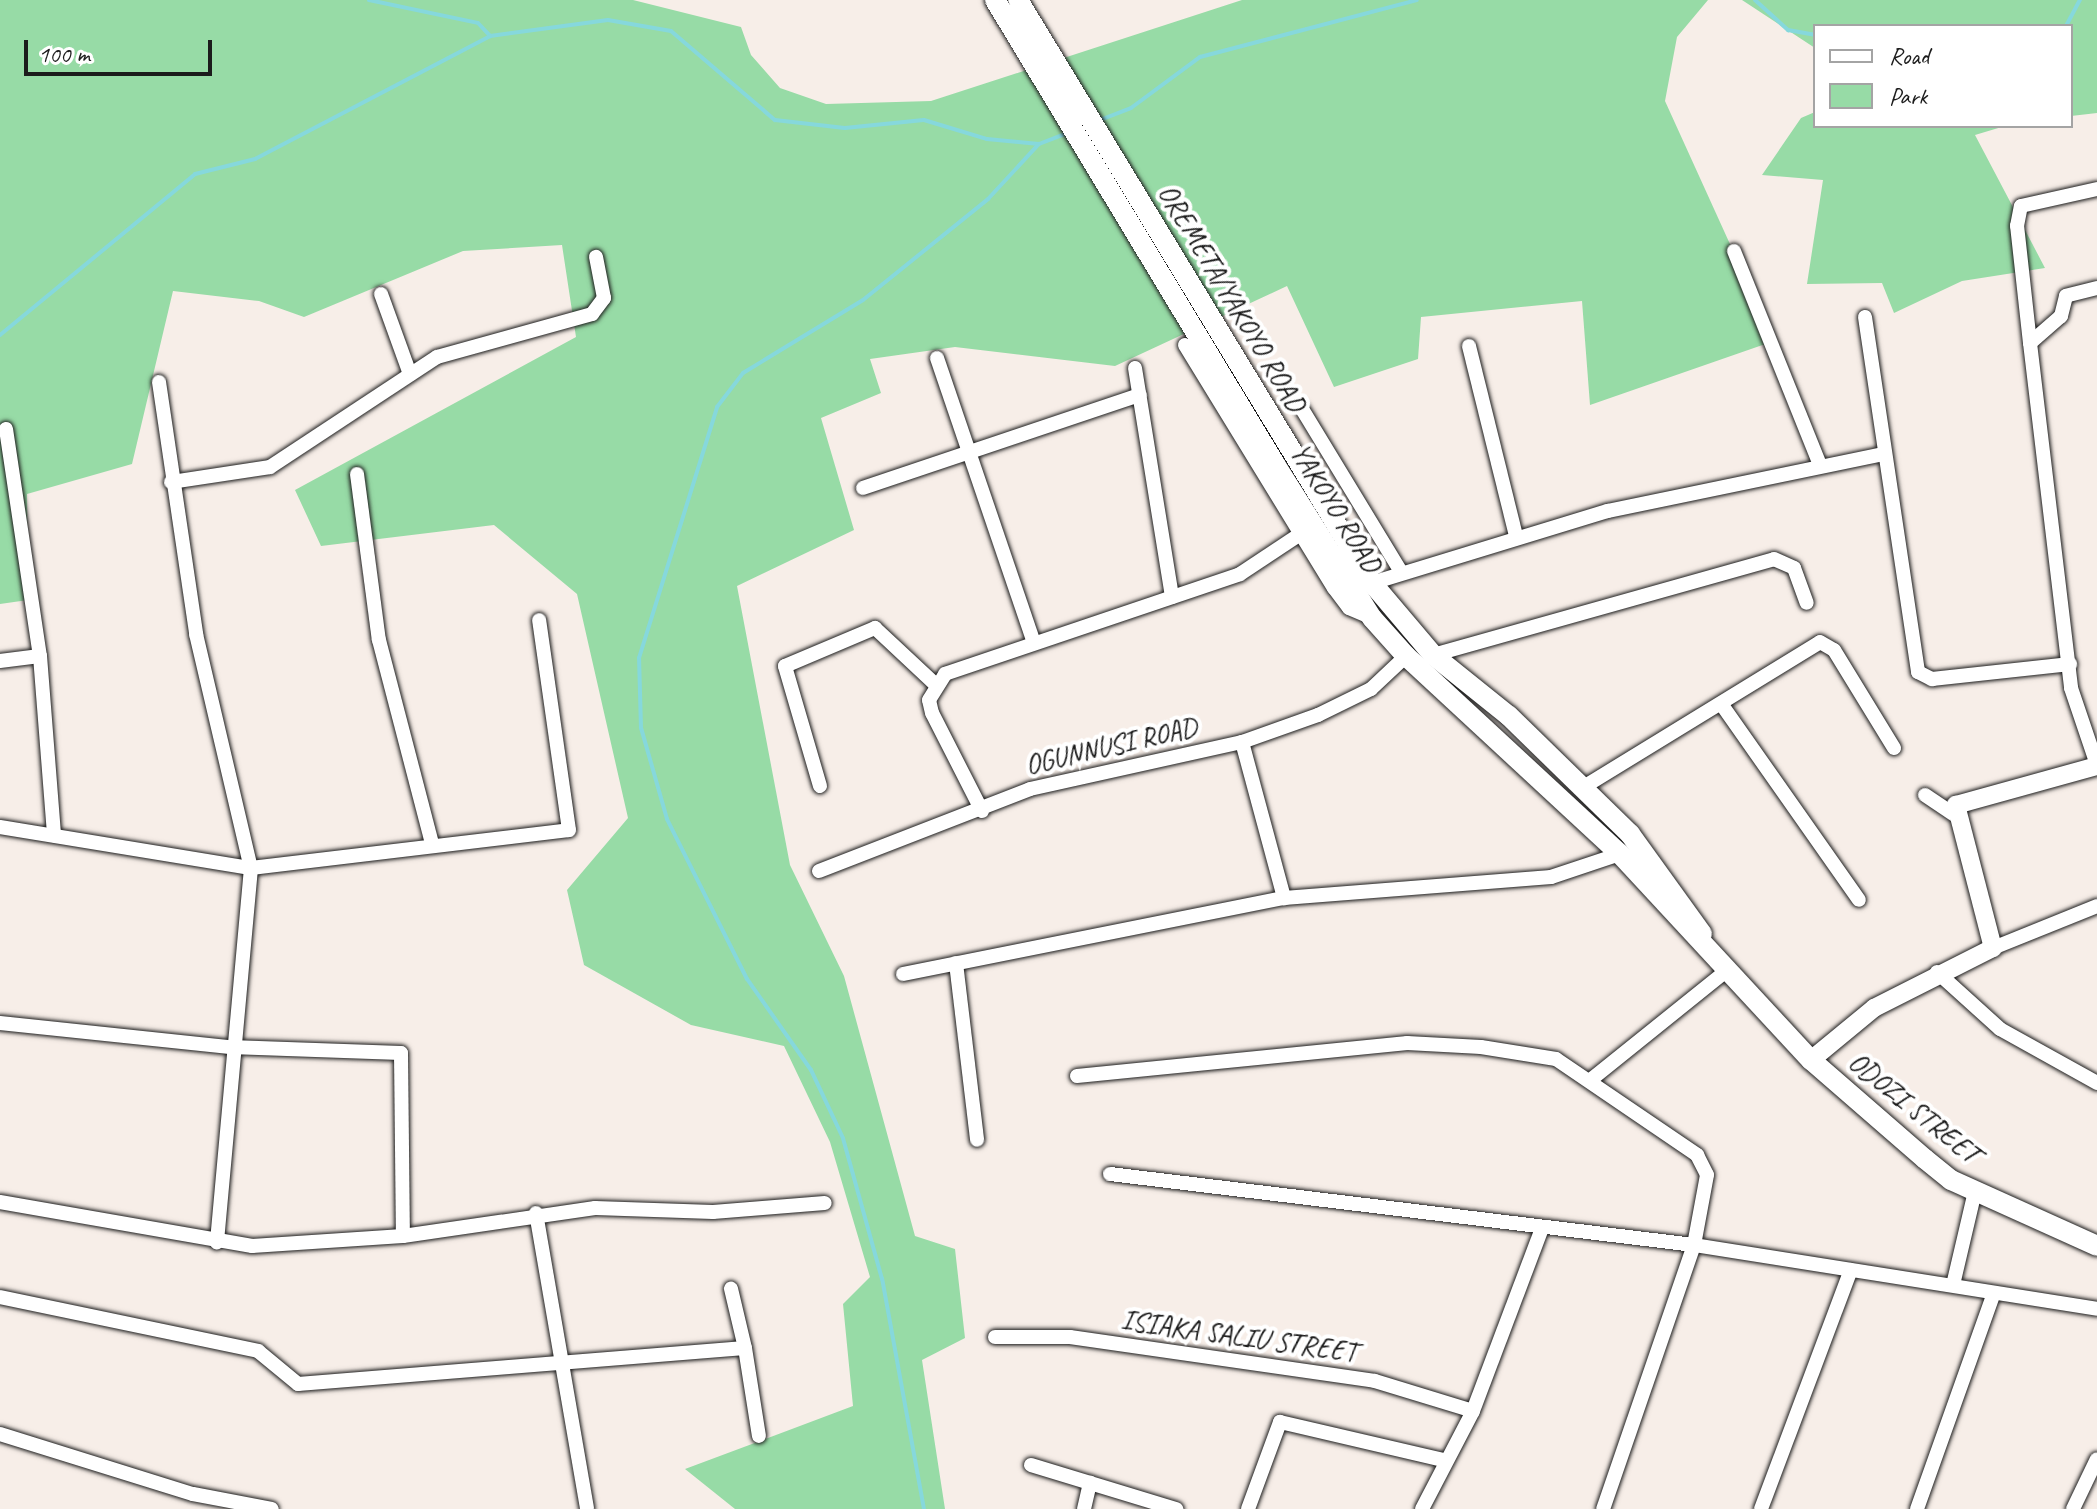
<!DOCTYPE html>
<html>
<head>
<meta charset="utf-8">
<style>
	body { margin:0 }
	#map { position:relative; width:2097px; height:1509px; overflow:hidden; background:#f7eee8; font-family:Caveat,sans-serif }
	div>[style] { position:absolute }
	.green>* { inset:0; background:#97dba6 }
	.stream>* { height:4px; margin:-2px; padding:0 2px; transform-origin:2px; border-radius:2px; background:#86d8dc }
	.roads { filter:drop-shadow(0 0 2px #1c1c1c) drop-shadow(0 0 2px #1c1c1c) }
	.minor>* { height:14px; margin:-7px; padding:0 7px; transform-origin:7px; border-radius:7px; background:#fff }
	.tertiary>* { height:18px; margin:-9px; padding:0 9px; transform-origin:9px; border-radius:9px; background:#fff }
	.secondary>* { height:20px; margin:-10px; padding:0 10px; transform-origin:10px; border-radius:10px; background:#fff }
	span { translate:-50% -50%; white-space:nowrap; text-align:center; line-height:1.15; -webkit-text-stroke:8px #fff; paint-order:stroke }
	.street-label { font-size:28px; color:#1c1c1c }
	.legend { position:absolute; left:1813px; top:24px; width:260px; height:104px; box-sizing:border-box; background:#fff; border:2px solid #a4a4a4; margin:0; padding:10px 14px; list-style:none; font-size:24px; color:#1c1c1c }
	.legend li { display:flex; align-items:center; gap:16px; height:40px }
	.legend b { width:40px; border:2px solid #a4a4a4 }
	.scale { position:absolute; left:24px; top:40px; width:188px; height:36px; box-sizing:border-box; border:4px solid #1c1c1c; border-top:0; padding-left:10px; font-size:24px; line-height:28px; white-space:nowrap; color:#1c1c1c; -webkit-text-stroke:6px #fff; paint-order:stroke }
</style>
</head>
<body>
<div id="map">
	<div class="green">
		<i style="clip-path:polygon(0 0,633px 0,741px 27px,751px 55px,780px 88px,826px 104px,931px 101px,1242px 0,1708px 0,1677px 37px,1665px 101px,1774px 341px,1590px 405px,1582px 301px,1421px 317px,1418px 359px,1334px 387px,1287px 286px,1115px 366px,955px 347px,870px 359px,881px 393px,821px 418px,854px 530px,737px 586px,790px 865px,844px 976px,915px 1236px,955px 1249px,965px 1338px,922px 1360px,945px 1509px,735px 1509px,685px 1469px,853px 1406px,843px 1304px,870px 1277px,830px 1142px,784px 1046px,691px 1025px,584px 965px,567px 890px,628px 818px,577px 594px,494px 525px,321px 546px,295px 490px,576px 337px,562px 245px,463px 251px,304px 317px,259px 301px,173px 291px,132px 464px,27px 494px,28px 600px,0 604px)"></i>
		<i style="clip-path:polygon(1742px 0,2097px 0,2097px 113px,2071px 116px,2071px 26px,1815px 26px,1815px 48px)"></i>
		<i style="clip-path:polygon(1815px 112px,1815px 126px,2005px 126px,1975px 135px,2045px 268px,1962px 281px,1894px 313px,1882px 283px,1807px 284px,1823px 180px,1762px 175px,1801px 118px)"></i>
	</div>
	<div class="stream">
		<i style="left:369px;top:0;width:111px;rotate:11.9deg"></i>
		<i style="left:478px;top:23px;width:18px;rotate:47deg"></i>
		<i style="left:490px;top:36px;width:119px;rotate:-7.7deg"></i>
		<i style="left:608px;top:20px;width:64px;rotate:9.9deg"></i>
		<i style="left:671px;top:31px;width:137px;rotate:40.6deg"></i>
		<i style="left:775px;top:120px;width:70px;rotate:6.5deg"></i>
		<i style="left:845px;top:128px;width:79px;rotate:-5.8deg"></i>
		<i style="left:924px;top:120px;width:66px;rotate:16.8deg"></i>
		<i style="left:987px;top:139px;width:52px;rotate:5.5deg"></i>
		<i style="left:1039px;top:144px;width:33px;rotate:-21deg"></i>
		<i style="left:1755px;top:0;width:45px;rotate:42.3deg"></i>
		<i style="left:1788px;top:30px;width:27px;rotate:10deg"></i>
		<i style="left:2066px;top:26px;width:30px;rotate:-62deg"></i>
		<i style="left:1100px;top:120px;width:33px;rotate:-21deg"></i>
		<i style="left:1131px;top:108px;width:86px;rotate:-36.5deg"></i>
		<i style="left:1200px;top:57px;width:224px;rotate:-14.7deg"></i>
		<i style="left:0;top:335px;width:253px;rotate:-39.5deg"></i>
		<i style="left:195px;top:174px;width:62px;rotate:-14deg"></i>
		<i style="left:255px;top:159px;width:265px;rotate:-27.6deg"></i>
		<i style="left:924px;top:1509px;width:234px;rotate:-100.3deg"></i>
		<i style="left:882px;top:1279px;width:146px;rotate:-105.5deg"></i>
		<i style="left:843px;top:1138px;width:75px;rotate:-115.2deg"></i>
		<i style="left:811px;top:1070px;width:111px;rotate:-125.1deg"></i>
		<i style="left:747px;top:979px;width:179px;rotate:-116.6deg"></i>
		<i style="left:667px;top:819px;width:95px;rotate:-105.9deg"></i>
		<i style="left:641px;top:728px;width:70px;rotate:-91.6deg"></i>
		<i style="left:639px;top:658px;width:263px;rotate:-72.7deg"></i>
		<i style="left:717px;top:407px;width:43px;rotate:-52.6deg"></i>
		<i style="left:743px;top:373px;width:140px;rotate:-31.3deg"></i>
		<i style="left:863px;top:300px;width:161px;rotate:-38.9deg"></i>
		<i style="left:988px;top:199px;width:75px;rotate:-47.2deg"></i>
	</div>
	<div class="roads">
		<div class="minor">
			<i style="left:1734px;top:251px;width:227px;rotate:68.1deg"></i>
			<i style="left:2097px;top:288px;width:32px;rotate:166deg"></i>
			<i style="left:2066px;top:296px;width:21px;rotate:104deg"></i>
			<i style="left:2061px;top:316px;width:41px;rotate:138.9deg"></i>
			<i style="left:2030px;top:343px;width:347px;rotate:83.2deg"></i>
			<i style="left:2071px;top:688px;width:81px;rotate:71.3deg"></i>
			<i style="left:381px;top:294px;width:85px;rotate:70.1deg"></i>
			<i style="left:1865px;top:317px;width:359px;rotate:81.5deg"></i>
			<i style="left:1918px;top:672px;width:16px;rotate:27deg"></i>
			<i style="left:1932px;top:679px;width:139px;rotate:-6.2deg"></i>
			<i style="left:2030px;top:343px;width:118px;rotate:-96.3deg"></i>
			<i style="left:2017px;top:226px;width:20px;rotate:-79deg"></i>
			<i style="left:2021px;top:206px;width:78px;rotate:-12.6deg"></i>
			<i style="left:1185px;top:345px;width:285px;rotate:58.5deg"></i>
			<i style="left:1334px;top:588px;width:25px;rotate:53deg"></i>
			<i style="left:1349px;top:608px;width:25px;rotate:23deg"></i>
			<i style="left:1469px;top:346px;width:196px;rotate:76.1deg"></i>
			<i style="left:937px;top:358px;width:298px;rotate:71.2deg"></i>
			<i style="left:1135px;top:368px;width:232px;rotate:80.8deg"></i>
			<i style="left:159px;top:382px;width:255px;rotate:81.6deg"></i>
			<i style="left:196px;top:634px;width:240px;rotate:76.8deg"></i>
			<i style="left:251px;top:868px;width:376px;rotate:95.2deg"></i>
			<i style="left:1302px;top:409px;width:188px;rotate:58.7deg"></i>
			<i style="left:6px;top:429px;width:230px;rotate:81.5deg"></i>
			<i style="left:40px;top:656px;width:180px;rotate:85.5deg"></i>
			<i style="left:357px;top:474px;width:167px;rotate:82.5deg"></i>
			<i style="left:379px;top:640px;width:210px;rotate:75.4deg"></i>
			<i style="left:171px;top:482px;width:100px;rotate:-8.6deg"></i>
			<i style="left:270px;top:467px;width:200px;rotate:-33.4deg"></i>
			<i style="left:437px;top:357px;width:161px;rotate:-15.5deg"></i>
			<i style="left:592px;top:314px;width:20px;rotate:-53deg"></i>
			<i style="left:604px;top:298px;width:42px;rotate:-101deg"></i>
			<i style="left:863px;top:488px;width:292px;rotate:-18.6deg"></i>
			<i style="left:1372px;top:583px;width:247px;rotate:-17deg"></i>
			<i style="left:1608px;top:511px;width:281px;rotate:-11.7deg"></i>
			<i style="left:1433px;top:655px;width:354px;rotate:-15.7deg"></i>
			<i style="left:1774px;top:559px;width:22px;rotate:24deg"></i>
			<i style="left:1794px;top:568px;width:37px;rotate:70deg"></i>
			<i style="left:0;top:661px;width:40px;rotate:-7.1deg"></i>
			<i style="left:1722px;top:705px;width:238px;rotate:54.9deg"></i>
			<i style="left:1242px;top:742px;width:162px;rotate:74.9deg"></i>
			<i style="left:820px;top:786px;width:125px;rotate:-106.3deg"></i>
			<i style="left:785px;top:666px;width:98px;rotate:-22.9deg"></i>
			<i style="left:875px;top:628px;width:83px;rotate:43.1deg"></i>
			<i style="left:1582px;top:788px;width:279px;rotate:-31.5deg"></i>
			<i style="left:1820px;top:642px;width:16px;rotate:30deg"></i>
			<i style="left:1834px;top:650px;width:115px;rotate:58.5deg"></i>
			<i style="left:1925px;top:795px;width:34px;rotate:34deg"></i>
			<i style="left:982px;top:811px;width:110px;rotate:-117deg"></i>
			<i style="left:932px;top:713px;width:13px;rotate:-103deg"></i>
			<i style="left:929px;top:700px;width:31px;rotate:-58deg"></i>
			<i style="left:945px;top:674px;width:311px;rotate:-18.7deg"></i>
			<i style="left:1240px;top:574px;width:71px;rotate:-33.5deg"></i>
			<i style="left:0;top:827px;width:254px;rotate:9.3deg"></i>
			<i style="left:251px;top:868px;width:320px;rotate:-6.8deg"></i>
			<i style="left:569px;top:830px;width:212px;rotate:-98.1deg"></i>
			<i style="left:819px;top:871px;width:226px;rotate:-21.2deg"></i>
			<i style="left:1030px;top:789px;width:217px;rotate:-12.5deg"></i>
			<i style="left:1242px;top:742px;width:81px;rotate:-19.6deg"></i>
			<i style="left:1318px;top:715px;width:59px;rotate:-26.1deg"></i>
			<i style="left:1371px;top:689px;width:48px;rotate:-43.3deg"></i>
			<i style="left:1993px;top:948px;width:112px;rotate:-22deg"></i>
			<i style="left:956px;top:963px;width:178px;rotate:83.2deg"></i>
			<i style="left:1937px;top:972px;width:85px;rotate:42.1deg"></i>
			<i style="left:2000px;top:1029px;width:111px;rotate:29.1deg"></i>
			<i style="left:903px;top:974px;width:389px;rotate:-11.3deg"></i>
			<i style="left:1284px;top:898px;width:268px;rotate:-4.5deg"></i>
			<i style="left:1551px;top:877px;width:73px;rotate:-18.4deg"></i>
			<i style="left:0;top:1023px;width:231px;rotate:6deg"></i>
			<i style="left:230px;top:1047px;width:171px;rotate:2deg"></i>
			<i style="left:401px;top:1053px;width:183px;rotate:89.4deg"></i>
			<i style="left:1077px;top:1076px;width:332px;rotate:-5.7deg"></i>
			<i style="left:1407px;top:1043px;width:74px;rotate:3.1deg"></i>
			<i style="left:1481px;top:1047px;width:76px;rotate:9.1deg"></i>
			<i style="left:1556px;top:1059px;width:171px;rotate:34.2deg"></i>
			<i style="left:1697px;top:1155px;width:22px;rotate:63deg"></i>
			<i style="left:1707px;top:1175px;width:71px;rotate:100.5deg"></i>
			<i style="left:1694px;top:1245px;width:279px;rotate:109deg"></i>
			<i style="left:1593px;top:1078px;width:169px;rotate:-38.8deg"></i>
			<i style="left:1110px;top:1174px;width:588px;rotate:6.93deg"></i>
			<i style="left:1694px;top:1245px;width:408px;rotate:9deg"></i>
			<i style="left:0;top:1202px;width:256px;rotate:9.9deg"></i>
			<i style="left:252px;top:1246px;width:151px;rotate:-3.8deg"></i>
			<i style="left:403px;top:1236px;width:194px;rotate:-8.3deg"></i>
			<i style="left:595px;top:1208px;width:118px;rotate:1.9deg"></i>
			<i style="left:713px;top:1212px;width:112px;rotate:-4.6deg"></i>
			<i style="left:536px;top:1213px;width:300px;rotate:80.2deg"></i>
			<i style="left:1953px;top:1285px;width:97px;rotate:-76.8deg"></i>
			<i style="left:0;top:1297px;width:264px;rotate:11.8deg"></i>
			<i style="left:258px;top:1351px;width:52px;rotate:39.5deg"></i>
			<i style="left:298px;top:1384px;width:448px;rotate:-4.6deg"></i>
			<i style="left:745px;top:1348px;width:61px;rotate:-103.3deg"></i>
			<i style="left:995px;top:1337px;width:75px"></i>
			<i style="left:1070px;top:1337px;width:308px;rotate:8.2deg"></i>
			<i style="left:1375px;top:1381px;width:102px;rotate:17deg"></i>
			<i style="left:745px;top:1348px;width:89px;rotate:81deg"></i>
			<i style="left:0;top:1434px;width:202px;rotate:17.3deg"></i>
			<i style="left:193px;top:1494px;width:80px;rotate:10.8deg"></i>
			<i style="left:1031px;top:1465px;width:152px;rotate:16.9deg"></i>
			<i style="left:1084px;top:1509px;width:27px;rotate:-77deg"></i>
			<i style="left:1248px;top:1509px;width:93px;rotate:-69.8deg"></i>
			<i style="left:1280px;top:1422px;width:167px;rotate:13.1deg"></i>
			<i style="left:1422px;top:1509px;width:110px;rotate:-62.5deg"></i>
			<i style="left:1473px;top:1411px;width:192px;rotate:-69.3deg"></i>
			<i style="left:1761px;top:1509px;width:255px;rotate:-69.4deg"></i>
			<i style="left:1917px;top:1509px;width:229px;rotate:-70.4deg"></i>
			<i style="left:2073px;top:1509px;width:55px;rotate:-64.4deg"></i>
		</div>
		<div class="tertiary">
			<i style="left:1811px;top:1060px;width:82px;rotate:-39.5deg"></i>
			<i style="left:1874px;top:1008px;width:133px;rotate:-26.8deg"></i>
			<i style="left:1993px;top:948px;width:148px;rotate:-104.5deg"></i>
			<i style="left:1956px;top:805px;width:146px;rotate:-15.5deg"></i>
		</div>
		<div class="secondary">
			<i style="left:995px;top:0;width:542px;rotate:58.89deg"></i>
			<i style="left:1275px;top:464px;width:182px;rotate:57.8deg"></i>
			<i style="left:1372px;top:618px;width:51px;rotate:48.2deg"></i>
			<i style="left:1406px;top:656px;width:292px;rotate:42.8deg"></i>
			<i style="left:1620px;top:854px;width:281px;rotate:47.2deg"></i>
			<i style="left:1811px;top:1060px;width:151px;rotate:41deg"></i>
			<i style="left:1925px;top:1159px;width:33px;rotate:39deg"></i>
			<i style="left:1951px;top:1180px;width:160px;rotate:24.3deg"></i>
			<i style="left:1018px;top:0;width:682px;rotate:58.73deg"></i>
			<i style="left:1372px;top:583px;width:94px;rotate:49.7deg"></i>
			<i style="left:1433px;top:655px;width:97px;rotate:38.8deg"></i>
			<i style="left:1509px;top:716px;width:169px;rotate:44.3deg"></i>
			<i style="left:1630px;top:834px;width:123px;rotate:54.2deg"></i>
		</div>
	</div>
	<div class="street-label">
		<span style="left:1232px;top:298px;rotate:59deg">OREMETA/YAKOYO ROAD</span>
		<span style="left:1336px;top:508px;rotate:58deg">YAKOYO ROAD</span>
		<span style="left:1111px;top:746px;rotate:-13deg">OGUNNUSI ROAD</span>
		<span style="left:1914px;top:1108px;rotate:39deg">ODOZI STREET</span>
		<span style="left:1239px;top:1336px;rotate:8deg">ISIAKA SALIU STREET</span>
	</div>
	<ul class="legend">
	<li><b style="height:10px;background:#fff"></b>Road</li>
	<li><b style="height:22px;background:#97dba6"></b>Park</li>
	</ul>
	<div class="scale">100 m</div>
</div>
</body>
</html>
